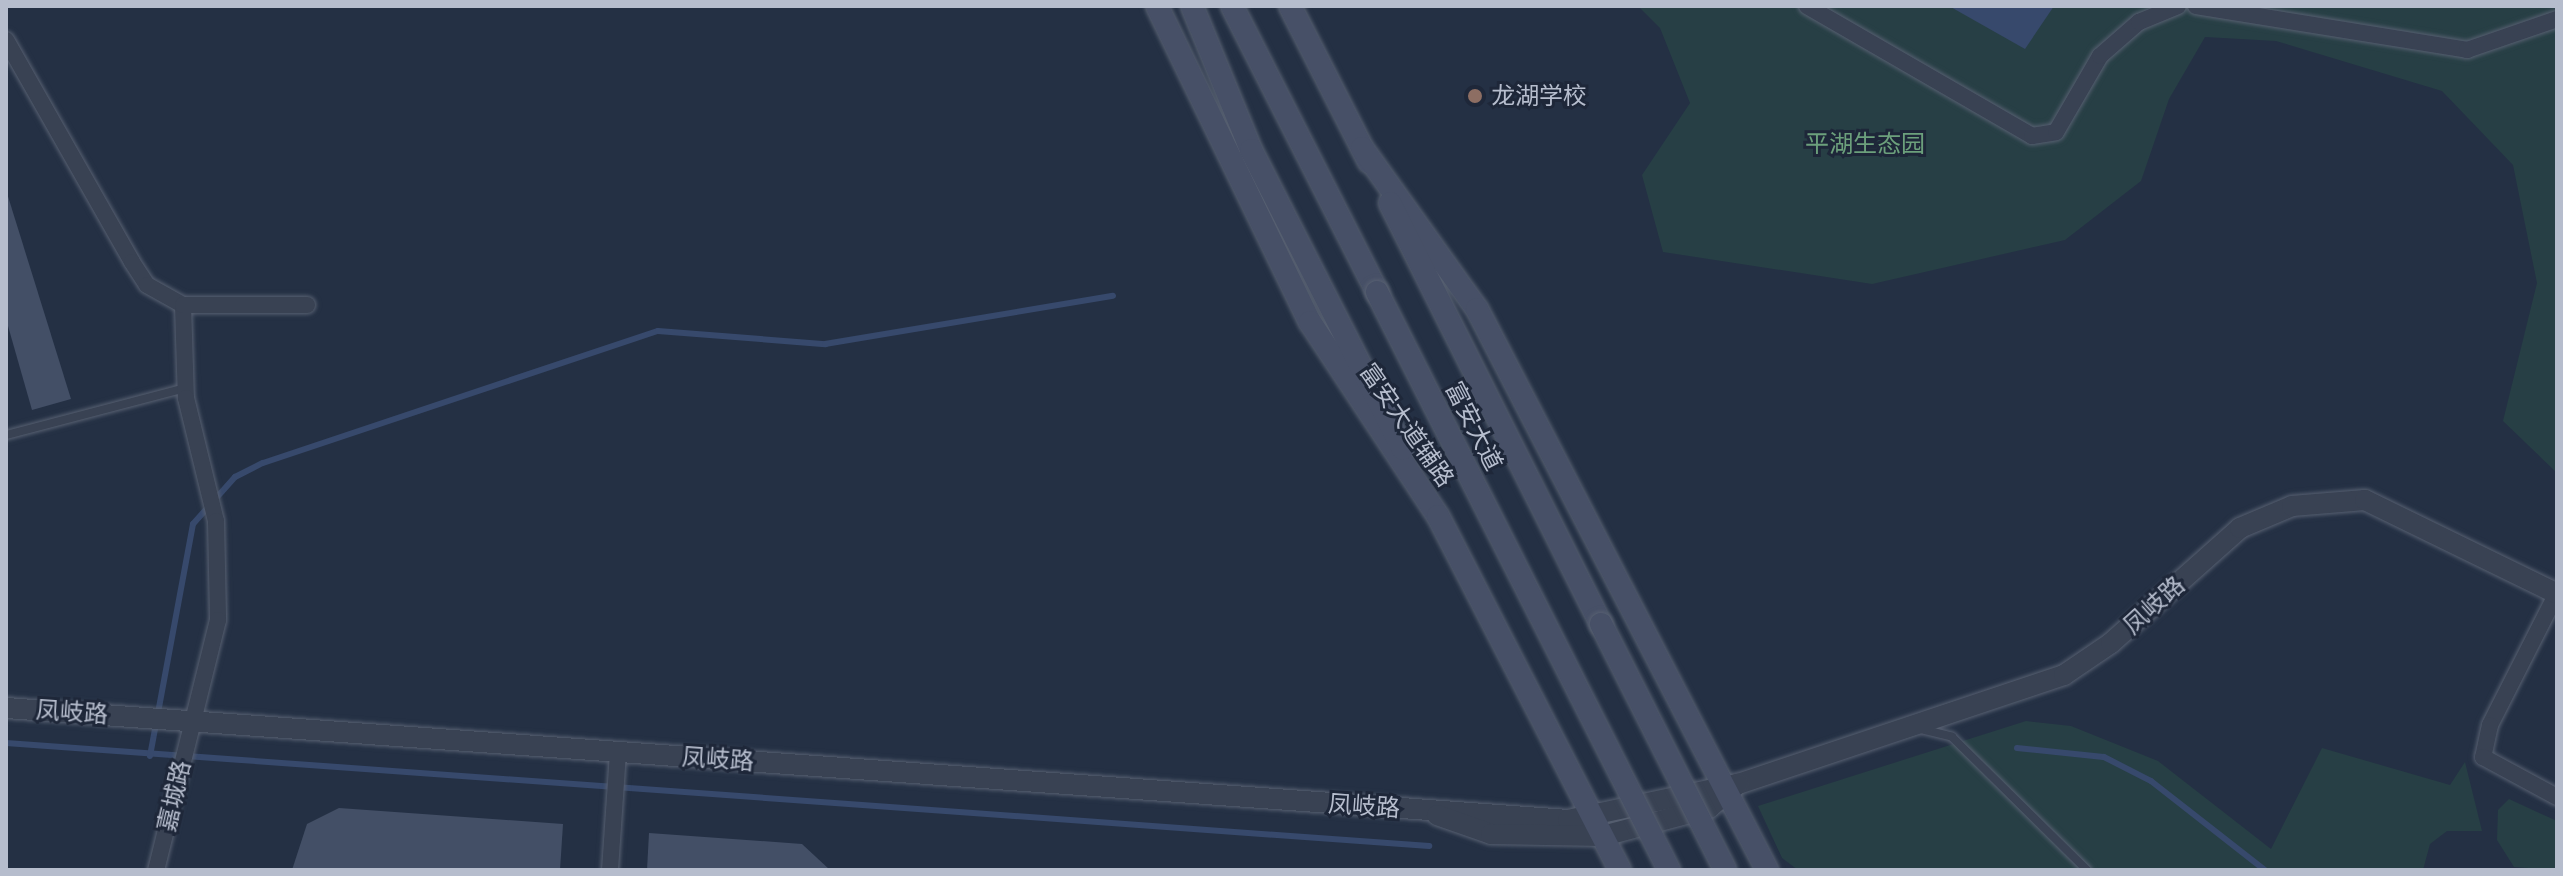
<!DOCTYPE html>
<html>
<head>
<meta charset="utf-8">
<style>
	body { margin:0 }
	#map { position:relative; width:2563px; height:876px; overflow:hidden; background:#243044; font-family:"Asap Condensed","Noto Sans SC",sans-serif }
	div>[style] { position:absolute }
	.green>* { inset:0; background:#273f45 }
	.water>* { inset:0; background:#37496c }
	.stream>* { height:6px; margin:-3px; padding:0 3px; transform-origin:3px; border-radius:3px; background:#37496c }
	.building>* { inset:0; background:#434f66 }
	.roads { filter:drop-shadow(0 0 2px #576071) drop-shadow(0 0 2px #576071) }
	.service>* { height:8px; margin:-4px; padding:0 4px; transform-origin:4px; border-radius:4px; background:#394253 }
	.minor>* { height:16px; margin:-8px; padding:0 8px; transform-origin:8px; border-radius:8px; background:#394253 }
	.tertiary>* { height:20px; margin:-10px; padding:0 10px; transform-origin:10px; border-radius:10px; background:#394253 }
	.secondary>* { height:22px; margin:-11px; padding:0 11px; transform-origin:11px; border-radius:11px; background:#475067 }
	.bridges { filter:drop-shadow(0 0 2px #576071) drop-shadow(0 0 2px #576071) }
	.secondary-bridge>* { height:22px; margin:-11px; padding:0 11px; transform-origin:11px; border-radius:11px; background:#475067 }
	.dots>* { width:22px; height:22px; translate:-50% -50%; box-sizing:border-box; border:4px solid #1e2739; border-radius:50% }
	span { translate:-50% -50%; white-space:nowrap; text-align:center; line-height:1.15; -webkit-text-stroke:6px #1e2739; paint-order:stroke }
	.poi-label { font-size:24px; color:#b6bdcd }
	.left { translate:0 -50%; text-align:left }
	.park-label { font-size:24px; color:#6ca07c }
	.street-label { font-size:24px; color:#b6bdcd }
	.frame { position:absolute; inset:0; border:8px solid #b6bdcd; pointer-events:none }
</style>
</head>
<body>
<div id="map">
	<div class="green">
		<i style="clip-path:polygon(1638px 6px,2557px 6px,2557px 473px,2503px 421px,2537px 283px,2513px 165px,2442px 91px,2276px 41px,2205px 37px,2169px 99px,2141px 181px,2065px 240px,1872px 284px,1663px 252px,1642px 175px,1690px 103px,1660px 28px)"></i>
		<i style="clip-path:polygon(2026px 721px,2071px 726px,2158px 761px,2271px 849px,2322px 748px,2450px 785px,2465px 762px,2482px 831px,2447px 831px,2430px 844px,2423px 870px,1798px 870px,1782px 858px,1758px 806px)"></i>
		<i style="clip-path:polygon(2509px 799px,2557px 821px,2557px 870px,2514px 867px,2497px 840px,2498px 810px)"></i>
	</div>
	<div class="water">
		<i style="clip-path:polygon(1949px 6px,2054px 6px,2025px 49px)"></i>
	</div>
	<div class="stream">
		<i style="left:6px;top:743px;width:1427px;rotate:4.14deg"></i>
		<i style="left:2017px;top:748px;width:87px;rotate:5.9deg"></i>
		<i style="left:2104px;top:757px;width:53px;rotate:27.1deg"></i>
		<i style="left:2151px;top:781px;width:145px;rotate:38deg"></i>
		<i style="left:150px;top:756px;width:236px;rotate:-79.5deg"></i>
		<i style="left:193px;top:524px;width:63px;rotate:-48.2deg"></i>
		<i style="left:235px;top:477px;width:31px;rotate:-27deg"></i>
		<i style="left:263px;top:463px;width:416px;rotate:-18.5deg"></i>
		<i style="left:658px;top:331px;width:168px;rotate:4.5deg"></i>
		<i style="left:825px;top:344px;width:292px;rotate:-9.5deg"></i>
	</div>
	<div class="building">
		<i style="clip-path:polygon(6px 190px,71px 399px,32px 410px,6px 319px)"></i>
		<i style="clip-path:polygon(339px 808px,563px 824px,560px 870px,292px 870px,307px 824px)"></i>
		<i style="clip-path:polygon(649px 833px,802px 844px,830px 870px,647px 870px)"></i>
	</div>
	<div class="roads">
		<div class="service">
			<i style="left:6px;top:435px;width:185px;rotate:-14.7deg"></i>
			<i style="left:1921px;top:729px;width:32px;rotate:14deg"></i>
			<i style="left:1952px;top:737px;width:190px;rotate:44.6deg"></i>
		</div>
		<div class="minor">
			<i style="left:1807px;top:6px;width:260px;rotate:30deg"></i>
			<i style="left:2032px;top:136px;width:24px;rotate:-9deg"></i>
			<i style="left:2056px;top:132px;width:88px;rotate:-59.9deg"></i>
			<i style="left:2100px;top:56px;width:52px;rotate:-41.1deg"></i>
			<i style="left:2139px;top:22px;width:42px;rotate:-22.3deg"></i>
			<i style="left:2196px;top:6px;width:275px;rotate:9.2deg"></i>
			<i style="left:2467px;top:50px;width:95px;rotate:-19deg"></i>
			<i style="left:6px;top:40px;width:255px;rotate:60.4deg"></i>
			<i style="left:132px;top:262px;width:27px;rotate:57deg"></i>
			<i style="left:147px;top:285px;width:41px;rotate:29.1deg"></i>
			<i style="left:183px;top:305px;width:93px;rotate:88.2deg"></i>
			<i style="left:186px;top:398px;width:127px;rotate:76.3deg"></i>
			<i style="left:216px;top:521px;width:99px;rotate:88.8deg"></i>
			<i style="left:218px;top:620px;width:258px;rotate:103.9deg"></i>
			<i style="left:183px;top:305px;width:124px"></i>
			<i style="left:2557px;top:593px;width:148px;rotate:116.9deg"></i>
			<i style="left:2490px;top:725px;width:33px;rotate:102deg"></i>
			<i style="left:2483px;top:757px;width:84px;rotate:28.4deg"></i>
			<i style="left:610px;top:870px;width:118px;rotate:-86.1deg"></i>
		</div>
		<div class="tertiary">
			<i style="left:6px;top:708px;width:1566px;rotate:4.1deg"></i>
			<i style="left:1568px;top:820px;width:174px;rotate:-12deg"></i>
			<i style="left:1738px;top:784px;width:344px;rotate:-18.5deg"></i>
			<i style="left:2064px;top:675px;width:57px;rotate:-34.2deg"></i>
			<i style="left:2111px;top:643px;width:173px;rotate:-41.7deg"></i>
			<i style="left:2240px;top:528px;width:56px;rotate:-22.9deg"></i>
			<i style="left:2292px;top:506px;width:73px;rotate:-4.7deg"></i>
			<i style="left:2365px;top:500px;width:212px;rotate:26deg"></i>
			<i style="left:1437px;top:815px;width:57px;rotate:19.4deg"></i>
			<i style="left:1491px;top:834px;width:112px;rotate:1deg"></i>
			<i style="left:1603px;top:836px;width:110px;rotate:-14.8deg"></i>
			<i style="left:1709px;top:808px;width:38px;rotate:-40deg"></i>
		</div>
		<div class="secondary">
			<i style="left:1157px;top:6px;width:351px;rotate:64.2deg"></i>
			<i style="left:1310px;top:322px;width:232px;rotate:56.6deg"></i>
			<i style="left:1438px;top:516px;width:398px;rotate:62.8deg"></i>
			<i style="left:1192px;top:6px;width:156px;rotate:67.7deg"></i>
			<i style="left:1251px;top:150px;width:335px;rotate:63.1deg"></i>
			<i style="left:1232px;top:6px;width:321px;rotate:63.1deg"></i>
			<i style="left:1290px;top:6px;width:175px;rotate:63.1deg"></i>
			<i style="left:1362px;top:148px;width:198px;rotate:54.5deg"></i>
			<i style="left:1477px;top:309px;width:632px;rotate:62.66deg"></i>
			<i style="left:1390px;top:203px;width:471px;rotate:63.4deg"></i>
		</div>
	</div>
	<div class="bridges">
		<div class="secondary-bridge">
			<i style="left:1377px;top:292px;width:648px;rotate:63.2deg"></i>
			<i style="left:1601px;top:624px;width:275px;rotate:63.2deg"></i>
		</div>
	</div>
	<div class="dots">
		<i style="left:1475px;top:96px;background:#8d6e63"></i>
	</div>
	<div class="poi-label">
		<span class="left" style="left:1491px;top:96px">龙湖学校</span>
	</div>
	<div class="park-label">
		<span style="left:1865px;top:144px">平湖生态园</span>
	</div>
	<div class="street-label">
		<span style="left:1407px;top:425px;rotate:55deg">富安大道辅路</span>
		<span style="left:1474px;top:426px;rotate:63deg">富安大道</span>
		<span style="left:2154px;top:605px;rotate:-42deg">凤岐路</span>
		<span style="left:72px;top:712px;rotate:4deg">凤岐路</span>
		<span style="left:718px;top:759px;rotate:4deg">凤岐路</span>
		<span style="left:174px;top:796px;rotate:-77deg">嘉城路</span>
		<span style="left:1364px;top:806px;rotate:4deg">凤岐路</span>
	</div>
	<div class="frame"></div>
</div>
</body>
</html>
